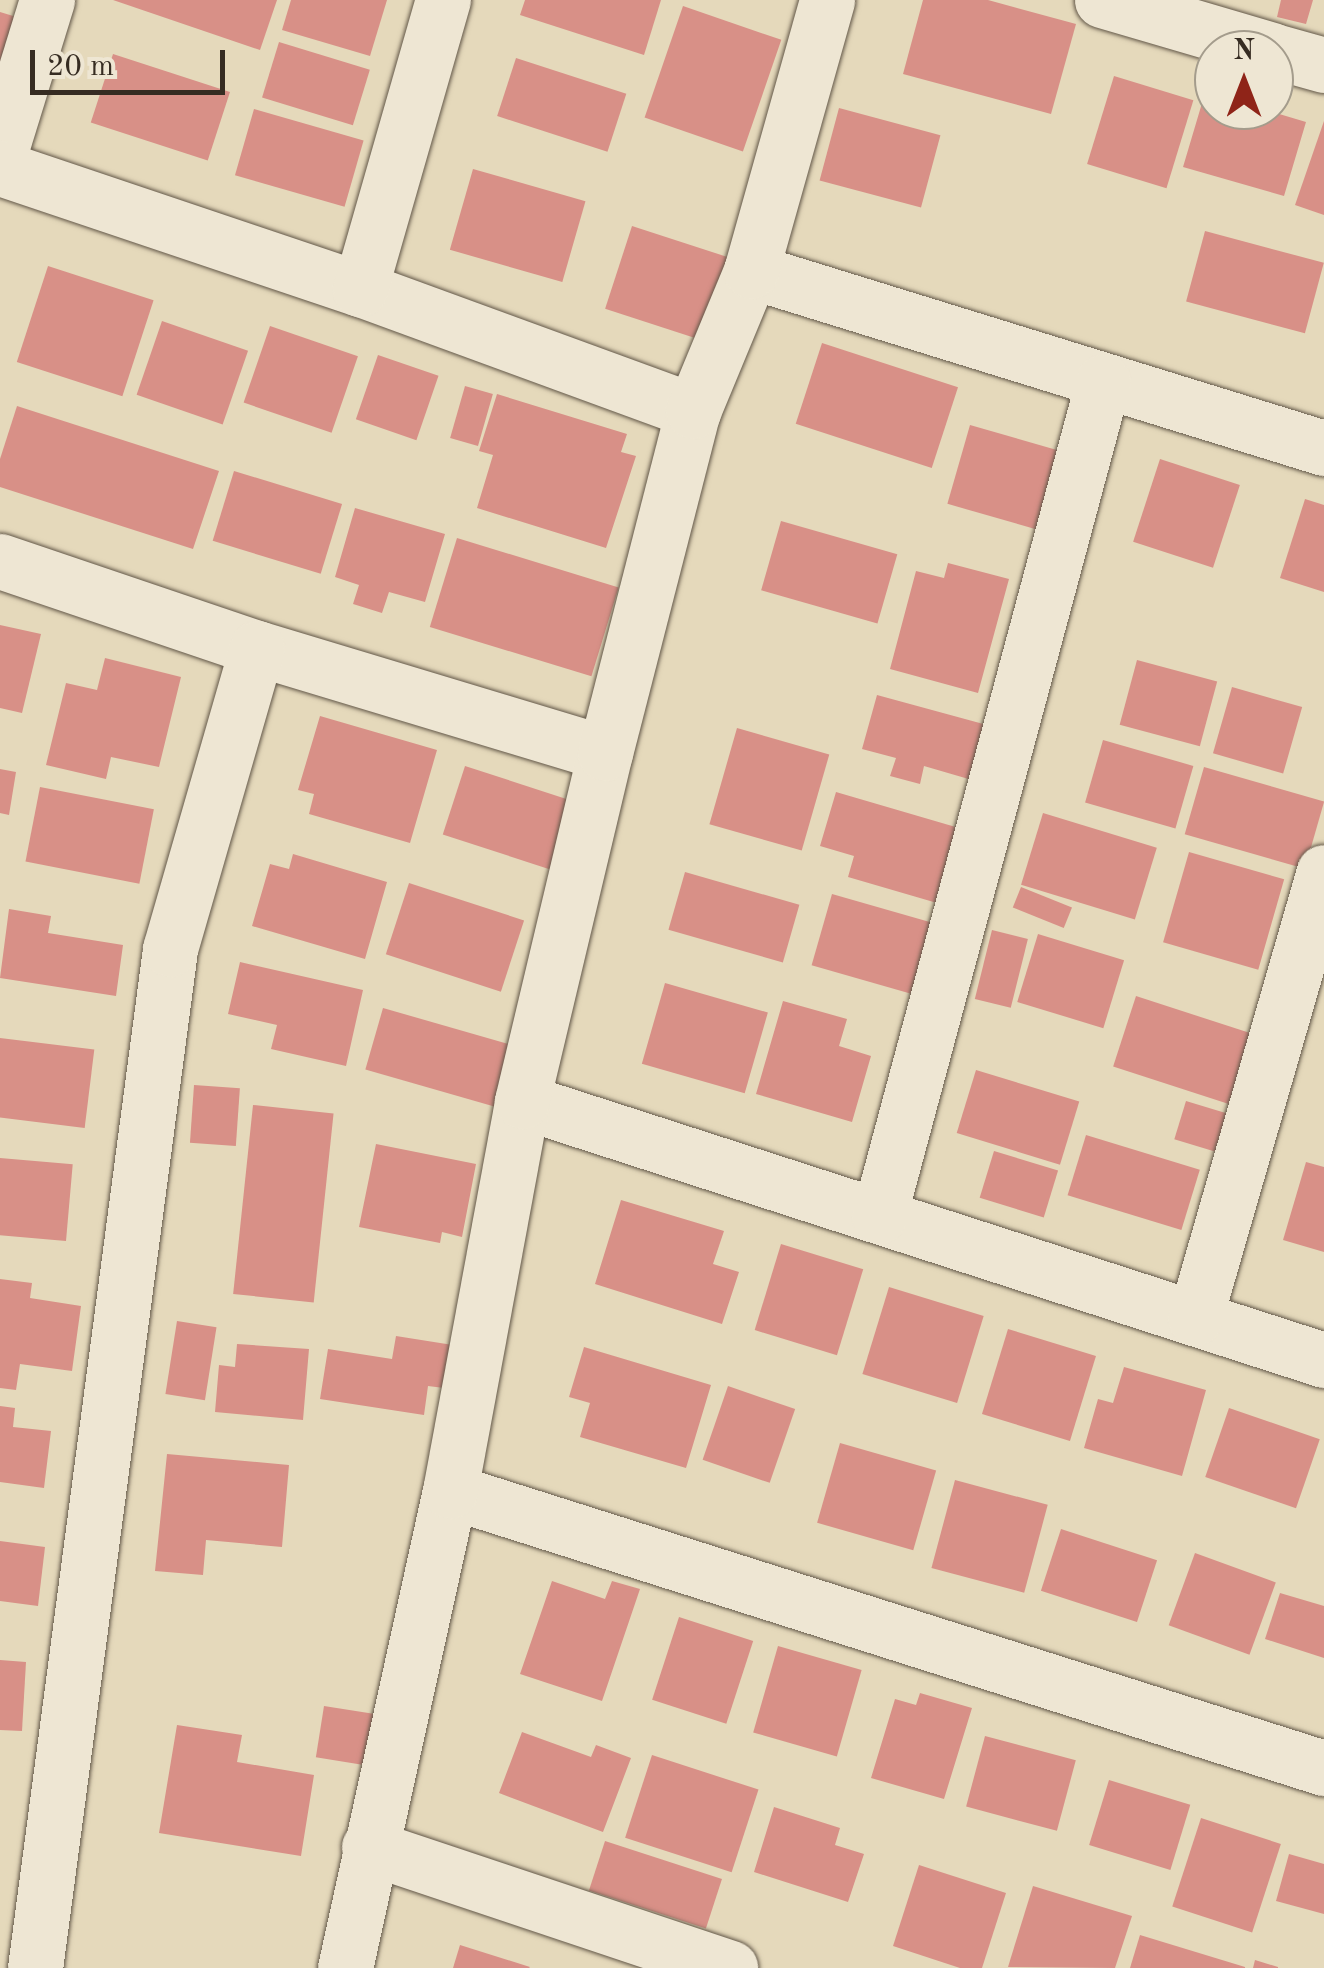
<!DOCTYPE html>
<html>
<head>
<meta charset="utf-8">
<style>
	body { margin:0 }
	#map { position:relative; width:1324px; height:1968px; overflow:hidden; background:#e5d9bb; font-family:"Old Standard TT",serif }
	div>[style] { position:absolute }
	.building>* { inset:0; background:#d89087; transform-origin:0 0 }
	.roads { filter:drop-shadow(0 0 2px #625748) drop-shadow(0 0 2px #625748) }
	.minor>* { height:55px; margin:-27.5px; padding:0 27.5px; transform-origin:27.5px; border-radius:27.5px; background:#eee6d3 }
	span { translate:-50% -50%; white-space:nowrap; text-align:center; line-height:1.15; -webkit-text-stroke:8px #eee6d3; paint-order:stroke }
	.north { position:absolute; left:1194px; top:30px; width:100px; height:100px; box-sizing:border-box; background:#eee6d3; border:2px solid #a49c8c; border-radius:50%; rotate:0deg; font-size:28px; font-weight:700; line-height:40px; text-align:center; color:#362c22 }
	.north::after { content:''; display:block; margin:auto; width:35px; height:45px; background:#8f2418; clip-path:polygon(50% 0,100% 100%,50% 72%,0 100%) }
	.scale { position:absolute; left:30px; top:50px; width:195px; height:45px; box-sizing:border-box; border:5px solid #362c22; border-top:0; padding-left:12px; font-size:30px; line-height:35px; white-space:nowrap; color:#362c22; -webkit-text-stroke:8px #eee6d3; paint-order:stroke }
</style>
</head>
<body>
<div id="map">
	<div class="building">
		<i style="clip-path:polygon(113px 0,277px 0,260px 50px)"></i>
		<i style="clip-path:polygon(291px 0,387px 0,370px 56px,282px 30px)"></i>
		<i style="clip-path:polygon(525px 0,661px 0,644px 55px,520px 15px)"></i>
		<i style="clip-path:polygon(923px 0,988px 0,1076px 24px,1051px 114px,903px 74px)"></i>
		<i style="clip-path:polygon(1281px 0,1313px 0,1306px 24px,1277px 17px)"></i>
		<i style="left:683px;top:6px;width:104px;height:118px;rotate:19deg"></i>
		<i style="clip-path:polygon(0 12px,23px 19px,0 89px)"></i>
		<i style="left:279px;top:42px;width:95px;height:58px;rotate:17deg"></i>
		<i style="left:113px;top:54px;width:123px;height:72px;rotate:18deg"></i>
		<i style="left:516px;top:58px;width:116px;height:61px;rotate:18deg"></i>
		<i style="left:1114px;top:76px;width:83px;height:92px;rotate:17deg"></i>
		<i style="clip-path:polygon(1205px 93px,1214px 95px,1214px 110px,1266px 110px,1306px 122px,1284px 196px,1183px 167px)"></i>
		<i style="left:839px;top:108px;width:105px;height:75px;rotate:15deg"></i>
		<i style="left:254px;top:109px;width:114px;height:69px;rotate:16deg"></i>
		<i style="clip-path:polygon(1324px 121px,1324px 215px,1295px 205px)"></i>
		<i style="left:473px;top:169px;width:117px;height:84px;rotate:16deg"></i>
		<i style="left:632px;top:226px;width:101px;height:87px;rotate:18deg"></i>
		<i style="left:1205px;top:231px;width:123px;height:73px;rotate:15deg"></i>
		<i style="left:48px;top:266px;width:111px;height:101px;rotate:18deg"></i>
		<i style="left:162px;top:321px;width:91px;height:78px;rotate:19deg"></i>
		<i style="left:270px;top:326px;width:93px;height:81px;rotate:19deg"></i>
		<i style="left:822px;top:343px;width:143px;height:85px;rotate:18deg"></i>
		<i style="left:378px;top:355px;width:64px;height:68px;rotate:19deg"></i>
		<i style="left:465px;top:386px;width:29px;height:54px;rotate:16deg"></i>
		<i style="clip-path:polygon(497px 394px,627px 434px,621px 452px,636px 456px,606px 548px,477px 508px,493px 455px,479px 451px)"></i>
		<i style="clip-path:polygon(17px 406px,219px 471px,193px 549px,0 487px,0 459px)"></i>
		<i style="left:970px;top:425px;width:93px;height:82px;rotate:16deg"></i>
		<i style="left:1160px;top:459px;width:84px;height:87px;rotate:18deg"></i>
		<i style="left:234px;top:471px;width:113px;height:73px;rotate:17deg"></i>
		<i style="clip-path:polygon(1305px 499px,1324px 505px,1324px 592px,1280px 578px)"></i>
		<i style="clip-path:polygon(355px 508px,445px 534px,425px 602px,389px 592px,382px 613px,353px 604px,359px 585px,335px 577px)"></i>
		<i style="left:781px;top:521px;width:121px;height:72px;rotate:16deg"></i>
		<i style="left:457px;top:538px;width:169px;height:93px;rotate:17deg"></i>
		<i style="clip-path:polygon(948px 563px,1009px 579px,978px 693px,890px 669px,916px 571px,944px 578px)"></i>
		<i style="clip-path:polygon(0 625px,41px 634px,22px 713px,0 708px)"></i>
		<i style="clip-path:polygon(105px 658px,181px 677px,159px 767px,111px 757px,106px 779px,46px 765px,66px 683px,97px 690px)"></i>
		<i style="left:1137px;top:660px;width:83px;height:67px;rotate:15deg"></i>
		<i style="left:1232px;top:687px;width:73px;height:69px;rotate:16deg"></i>
		<i style="clip-path:polygon(877px 695px,987px 725px,972px 780px,924px 766px,920px 784px,890px 776px,896px 758px,862px 749px)"></i>
		<i style="clip-path:polygon(320px 716px,437px 750px,410px 843px,309px 814px,314px 794px,298px 790px)"></i>
		<i style="left:737px;top:728px;width:96px;height:100px;rotate:16deg"></i>
		<i style="left:1103px;top:740px;width:94px;height:65px;rotate:16deg"></i>
		<i style="left:465px;top:766px;width:113px;height:72px;rotate:18deg"></i>
		<i style="left:1204px;top:767px;width:125px;height:70px;rotate:16deg"></i>
		<i style="clip-path:polygon(0 769px,16px 772px,9px 815px,0 813px)"></i>
		<i style="left:40px;top:787px;width:116px;height:76px;rotate:11deg"></i>
		<i style="clip-path:polygon(836px 792px,959px 828px,937px 903px,848px 877px,854px 856px,820px 846px)"></i>
		<i style="left:1043px;top:813px;width:119px;height:75px;rotate:17deg"></i>
		<i style="left:1189px;top:852px;width:99px;height:94px;rotate:16deg"></i>
		<i style="clip-path:polygon(293px 854px,387px 882px,365px 959px,252px 926px,270px 864px,289px 869px)"></i>
		<i style="left:685px;top:872px;width:119px;height:60px;rotate:16deg"></i>
		<i style="left:409px;top:883px;width:121px;height:75px;rotate:18deg"></i>
		<i style="left:1021px;top:887px;width:55px;height:22px;rotate:22deg"></i>
		<i style="left:832px;top:894px;width:108px;height:74px;rotate:16deg"></i>
		<i style="clip-path:polygon(9px 909px,51px 916px,48px 933px,123px 945px,116px 996px,0 978px)"></i>
		<i style="left:992px;top:930px;width:37px;height:71px;rotate:14deg"></i>
		<i style="left:1038px;top:934px;width:90px;height:71px;rotate:17deg"></i>
		<i style="clip-path:polygon(240px 962px,363px 990px,346px 1066px,271px 1049px,277px 1025px,228px 1014px)"></i>
		<i style="left:665px;top:983px;width:107px;height:84px;rotate:16deg"></i>
		<i style="left:1136px;top:996px;width:128px;height:74px;rotate:18deg"></i>
		<i style="clip-path:polygon(783px 1001px,847px 1019px,839px 1046px,871px 1056px,852px 1122px,756px 1094px)"></i>
		<i style="left:383px;top:1008px;width:134px;height:64px;rotate:16deg"></i>
		<i style="left:0;top:1038px;width:95px;height:79px;rotate:7deg"></i>
		<i style="left:976px;top:1070px;width:108px;height:66px;rotate:17deg"></i>
		<i style="left:194px;top:1085px;width:46px;height:58px;rotate:4deg"></i>
		<i style="left:1186px;top:1101px;width:44px;height:40px;rotate:17deg"></i>
		<i style="left:253px;top:1105px;width:81px;height:190px;rotate:6deg"></i>
		<i style="left:1086px;top:1135px;width:119px;height:63px;rotate:17deg"></i>
		<i style="clip-path:polygon(376px 1144px,476px 1164px,462px 1237px,442px 1232px,440px 1243px,359px 1227px)"></i>
		<i style="left:994px;top:1151px;width:67px;height:49px;rotate:17deg"></i>
		<i style="left:0;top:1158px;width:73px;height:77px;rotate:5deg"></i>
		<i style="clip-path:polygon(1306px 1162px,1324px 1167px,1324px 1252px,1283px 1240px)"></i>
		<i style="clip-path:polygon(621px 1200px,724px 1231px,713px 1264px,739px 1272px,722px 1324px,595px 1284px)"></i>
		<i style="left:781px;top:1244px;width:86px;height:90px;rotate:17deg"></i>
		<i style="clip-path:polygon(0 1279px,32px 1283px,30px 1298px,81px 1306px,72px 1371px,20px 1364px,16px 1390px,0 1388px)"></i>
		<i style="left:889px;top:1287px;width:99px;height:91px;rotate:17deg"></i>
		<i style="left:177px;top:1321px;width:40px;height:74px;rotate:9deg"></i>
		<i style="left:1008px;top:1329px;width:92px;height:89px;rotate:17deg"></i>
		<i style="clip-path:polygon(396px 1336px,459px 1346px,452px 1389px,428px 1386px,424px 1415px,320px 1399px,328px 1349px,392px 1359px)"></i>
		<i style="clip-path:polygon(237px 1344px,309px 1349px,303px 1420px,215px 1412px,219px 1365px,235px 1367px)"></i>
		<i style="clip-path:polygon(584px 1347px,711px 1385px,686px 1468px,580px 1437px,590px 1403px,569px 1397px)"></i>
		<i style="clip-path:polygon(1124px 1367px,1206px 1390px,1182px 1476px,1084px 1448px,1098px 1399px,1113px 1403px)"></i>
		<i style="left:728px;top:1386px;width:71px;height:78px;rotate:19deg"></i>
		<i style="clip-path:polygon(0 1406px,15px 1408px,13px 1427px,51px 1431px,44px 1488px,0 1482px)"></i>
		<i style="left:1229px;top:1408px;width:96px;height:73px;rotate:19deg"></i>
		<i style="left:840px;top:1443px;width:100px;height:83px;rotate:16deg"></i>
		<i style="clip-path:polygon(167px 1454px,289px 1465px,282px 1547px,206px 1540px,203px 1575px,155px 1571px)"></i>
		<i style="left:955px;top:1480px;width:96px;height:91px;rotate:15deg"></i>
		<i style="left:1061px;top:1529px;width:101px;height:65px;rotate:18deg"></i>
		<i style="clip-path:polygon(0 1541px,45px 1547px,38px 1606px,0 1601px)"></i>
		<i style="left:1195px;top:1553px;width:86px;height:77px;rotate:20deg"></i>
		<i style="clip-path:polygon(552px 1581px,605px 1599px,612px 1581px,640px 1589px,602px 1701px,520px 1674px)"></i>
		<i style="clip-path:polygon(1280px 1593px,1324px 1606px,1324px 1658px,1265px 1639px)"></i>
		<i style="left:679px;top:1617px;width:78px;height:87px;rotate:18deg"></i>
		<i style="left:778px;top:1646px;width:87px;height:90px;rotate:16deg"></i>
		<i style="clip-path:polygon(0 1660px,26px 1662px,22px 1731px,0 1730px)"></i>
		<i style="clip-path:polygon(920px 1693px,972px 1708px,944px 1799px,871px 1778px,895px 1699px,916px 1705px)"></i>
		<i style="left:324px;top:1706px;width:61px;height:52px;rotate:9deg"></i>
		<i style="clip-path:polygon(177px 1725px,242px 1735px,237px 1762px,314px 1775px,301px 1856px,159px 1833px)"></i>
		<i style="clip-path:polygon(522px 1732px,591px 1757px,596px 1745px,631px 1758px,603px 1832px,499px 1793px)"></i>
		<i style="left:985px;top:1736px;width:94px;height:73px;rotate:15deg"></i>
		<i style="left:652px;top:1755px;width:112px;height:87px;rotate:18deg"></i>
		<i style="left:1109px;top:1780px;width:85px;height:68px;rotate:17deg"></i>
		<i style="clip-path:polygon(774px 1807px,840px 1828px,835px 1845px,864px 1854px,848px 1902px,754px 1872px)"></i>
		<i style="left:1201px;top:1818px;width:84px;height:93px;rotate:18deg"></i>
		<i style="left:605px;top:1841px;width:123px;height:52px;rotate:18deg"></i>
		<i style="clip-path:polygon(1289px 1854px,1324px 1864px,1324px 1914px,1276px 1901px)"></i>
		<i style="clip-path:polygon(919px 1865px,1006px 1893px,982px 1968px,960px 1968px,893px 1946px)"></i>
		<i style="clip-path:polygon(1033px 1886px,1132px 1916px,1115px 1968px,1008px 1967px)"></i>
		<i style="clip-path:polygon(1140px 1935px,1245px 1967px,1245px 1968px,1130px 1968px)"></i>
		<i style="clip-path:polygon(460px 1945px,530px 1967px,529px 1968px,453px 1968px)"></i>
		<i style="clip-path:polygon(1255px 1960px,1278px 1967px,1278px 1968px,1253px 1968px)"></i>
	</div>
	<div class="roads">
		<div class="minor">
			<i style="left:1102px;top:0;width:177px;rotate:16.4deg"></i>
			<i style="left:1274px;top:51px;width:52px;rotate:15.6deg"></i>
			<i style="left:0;top:153px;width:160px;rotate:-72.9deg"></i>
			<i style="left:0;top:168px;width:380px;rotate:18.6deg"></i>
			<i style="left:360px;top:289px;width:355px;rotate:20.1deg"></i>
			<i style="left:751px;top:271px;width:600px;rotate:17.17deg"></i>
			<i style="left:360px;top:289px;width:301px;rotate:-74deg"></i>
			<i style="left:0;top:561px;width:271px;rotate:18.7deg"></i>
			<i style="left:257px;top:648px;width:363px;rotate:16.8deg"></i>
			<i style="left:522px;top:1101px;width:843px;rotate:17.9deg"></i>
			<i style="left:879px;top:1216px;width:864px;rotate:-74.97deg"></i>
			<i style="left:1195px;top:1318px;width:464px;rotate:-73.9deg"></i>
			<i style="left:450px;top:1491px;width:917px;rotate:17.59deg"></i>
			<i style="left:369px;top:1847px;width:381px;rotate:18.5deg"></i>
			<i style="left:35px;top:1968px;width:1028px;rotate:-82.45deg"></i>
			<i style="left:170px;top:949px;width:313px;rotate:-73.9deg"></i>
			<i style="left:345px;top:1968px;width:488px;rotate:-77.6deg"></i>
			<i style="left:450px;top:1491px;width:397px;rotate:-79.5deg"></i>
			<i style="left:522px;top:1101px;width:358px;rotate:-76.6deg"></i>
			<i style="left:605px;top:753px;width:353px;rotate:-75.6deg"></i>
			<i style="left:693px;top:411px;width:152px;rotate:-67.5deg"></i>
			<i style="left:751px;top:271px;width:281px;rotate:-74.3deg"></i>
		</div>
	</div>
	<div class="north">N</div>
	<div class="scale">20 m</div>
</div>
</body>
</html>
